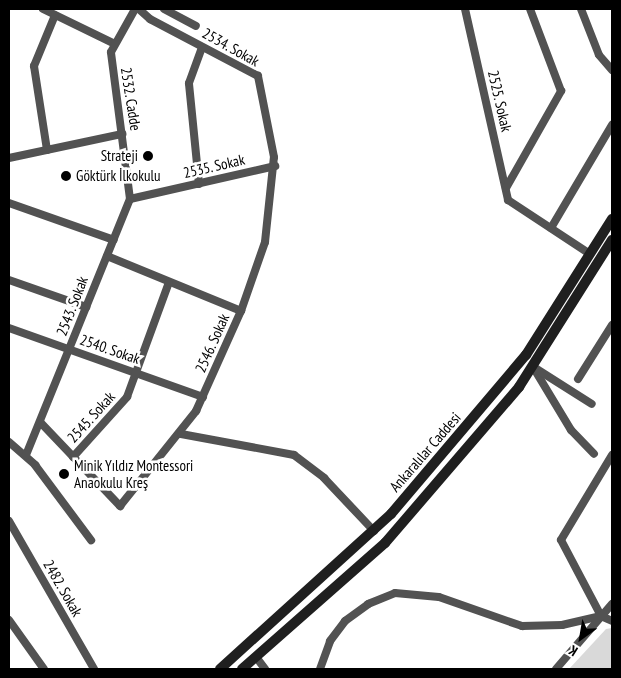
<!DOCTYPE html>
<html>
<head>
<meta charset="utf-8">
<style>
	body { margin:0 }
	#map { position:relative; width:621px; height:678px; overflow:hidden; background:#fff; font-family:"PT Sans Narrow",sans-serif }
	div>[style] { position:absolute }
	.green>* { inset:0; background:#d9d9d9 }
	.street>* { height:8px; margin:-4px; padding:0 4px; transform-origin:4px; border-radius:4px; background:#525252 }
	.secondary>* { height:10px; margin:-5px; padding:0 5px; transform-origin:5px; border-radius:5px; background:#1f1f1f }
	.dots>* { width:14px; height:14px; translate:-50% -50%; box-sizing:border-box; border:2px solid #fff; border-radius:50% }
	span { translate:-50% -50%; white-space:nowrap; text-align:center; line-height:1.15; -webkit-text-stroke:5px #fff; paint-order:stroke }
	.street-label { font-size:15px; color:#000 }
	.poi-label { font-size:15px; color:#000 }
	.right { translate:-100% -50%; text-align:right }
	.left { translate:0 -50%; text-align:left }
	.frame { position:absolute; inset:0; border:10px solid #000; pointer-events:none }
	.north { position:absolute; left:556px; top:613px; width:50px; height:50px; -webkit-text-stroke:4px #fff; paint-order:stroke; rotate:212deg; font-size:14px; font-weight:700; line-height:20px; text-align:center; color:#000 }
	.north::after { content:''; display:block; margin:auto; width:18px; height:22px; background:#000; clip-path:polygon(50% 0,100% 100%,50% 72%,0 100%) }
</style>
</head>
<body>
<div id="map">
	<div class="green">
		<i style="clip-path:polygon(612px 628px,612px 669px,569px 669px,606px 629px)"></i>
	</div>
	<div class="street">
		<i style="left:43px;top:9px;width:78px;rotate:25.9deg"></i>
		<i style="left:164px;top:9px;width:36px;rotate:28deg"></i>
		<i style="left:465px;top:9px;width:196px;rotate:77.3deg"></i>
		<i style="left:508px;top:200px;width:98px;rotate:33.4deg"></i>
		<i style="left:581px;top:9px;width:49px;rotate:68.6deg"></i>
		<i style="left:599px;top:55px;width:20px;rotate:49deg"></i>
		<i style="left:47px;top:150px;width:85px;rotate:-98.8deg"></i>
		<i style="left:34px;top:66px;width:55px;rotate:-67.6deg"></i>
		<i style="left:9px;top:158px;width:116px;rotate:-12deg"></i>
		<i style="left:199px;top:184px;width:101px;rotate:-95.7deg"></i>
		<i style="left:189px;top:83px;width:38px;rotate:-70deg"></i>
		<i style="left:506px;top:188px;width:112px;rotate:-60.4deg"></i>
		<i style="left:561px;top:91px;width:88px;rotate:-110.7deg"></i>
		<i style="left:130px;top:199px;width:149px;rotate:-12.8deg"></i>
		<i style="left:9px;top:203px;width:111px;rotate:19.4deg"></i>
		<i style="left:551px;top:228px;width:120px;rotate:-59.4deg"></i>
		<i style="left:107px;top:256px;width:145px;rotate:22.3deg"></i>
		<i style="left:9px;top:280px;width:82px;rotate:19.3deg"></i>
		<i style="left:9px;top:328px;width:206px;rotate:19.6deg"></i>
		<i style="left:533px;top:367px;width:74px;rotate:58.9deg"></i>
		<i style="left:571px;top:430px;width:33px;rotate:46deg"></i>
		<i style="left:535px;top:368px;width:67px;rotate:32.3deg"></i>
		<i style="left:578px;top:379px;width:64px;rotate:-57.8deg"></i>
		<i style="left:41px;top:423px;width:115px;rotate:46.4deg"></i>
		<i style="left:120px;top:506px;width:122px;rotate:-51.3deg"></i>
		<i style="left:196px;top:411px;width:110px;rotate:-65.8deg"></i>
		<i style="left:241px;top:311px;width:73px;rotate:-70.8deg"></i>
		<i style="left:265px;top:242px;width:85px;rotate:-84deg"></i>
		<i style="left:274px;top:157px;width:83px;rotate:-101.2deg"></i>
		<i style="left:258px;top:76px;width:122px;rotate:-152.2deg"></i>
		<i style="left:150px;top:19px;width:15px;rotate:-138deg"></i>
		<i style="left:181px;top:434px;width:115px;rotate:10.5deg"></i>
		<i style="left:294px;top:455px;width:38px;rotate:37deg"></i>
		<i style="left:324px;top:478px;width:73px;rotate:46.7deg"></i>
		<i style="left:9px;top:442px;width:35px;rotate:41deg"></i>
		<i style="left:35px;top:465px;width:94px;rotate:53.3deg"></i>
		<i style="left:26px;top:455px;width:276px;rotate:-67.9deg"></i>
		<i style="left:130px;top:199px;width:148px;rotate:-97.4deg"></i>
		<i style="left:111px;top:52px;width:49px;rotate:-60.8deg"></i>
		<i style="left:612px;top:455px;width:99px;rotate:121deg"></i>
		<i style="left:561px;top:540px;width:86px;rotate:62.2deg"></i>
		<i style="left:601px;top:616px;width:12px;rotate:24deg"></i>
		<i style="left:73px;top:457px;width:81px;rotate:-48deg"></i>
		<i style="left:127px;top:397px;width:122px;rotate:-69.9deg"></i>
		<i style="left:9px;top:521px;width:171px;rotate:60.1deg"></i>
		<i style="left:9px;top:620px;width:60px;rotate:54.5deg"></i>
		<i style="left:256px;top:657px;width:15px;rotate:53deg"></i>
		<i style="left:320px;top:669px;width:30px;rotate:-70deg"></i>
		<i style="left:330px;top:641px;width:25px;rotate:-53deg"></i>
		<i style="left:345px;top:621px;width:29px;rotate:-36deg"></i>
		<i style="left:368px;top:604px;width:29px;rotate:-22deg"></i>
		<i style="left:395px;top:593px;width:44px;rotate:5.2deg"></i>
		<i style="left:439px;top:597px;width:88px;rotate:19.3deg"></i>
		<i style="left:522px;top:626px;width:40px;rotate:-1.4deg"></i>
		<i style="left:562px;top:625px;width:40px;rotate:-13deg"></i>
		<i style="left:556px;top:669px;width:86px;rotate:-49.3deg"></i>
	</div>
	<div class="secondary">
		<i style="left:220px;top:669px;width:231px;rotate:-42.2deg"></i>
		<i style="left:391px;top:514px;width:209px;rotate:-49.7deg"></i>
		<i style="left:526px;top:355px;width:161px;rotate:-57.7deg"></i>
		<i style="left:242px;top:669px;width:191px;rotate:-41.4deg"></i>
		<i style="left:385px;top:543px;width:206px;rotate:-49.3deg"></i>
		<i style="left:519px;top:387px;width:174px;rotate:-57.7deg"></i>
	</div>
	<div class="dots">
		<i style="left:148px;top:156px;background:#000"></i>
		<i style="left:66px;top:176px;background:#000"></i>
		<i style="left:64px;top:474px;background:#000"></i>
	</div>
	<div class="street-label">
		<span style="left:231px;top:47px;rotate:29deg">2534. Sokak</span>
		<span style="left:131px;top:99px;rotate:81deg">2532. Cadde</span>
		<span style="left:500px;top:101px;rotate:77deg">2525. Sokak</span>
		<span style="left:214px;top:166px;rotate:-13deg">2535. Sokak</span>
		<span style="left:72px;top:306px;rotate:-69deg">2543. Sokak</span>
		<span style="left:212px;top:343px;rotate:-66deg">2546. Sokak</span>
		<span style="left:110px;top:349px;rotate:19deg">2540. Sokak</span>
		<span style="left:91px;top:417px;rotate:-48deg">2545. Sokak</span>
		<span style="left:425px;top:452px;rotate:-49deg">Ankaralılar Caddesi</span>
		<span style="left:63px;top:588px;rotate:60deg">2482. Sokak</span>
	</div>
	<div class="poi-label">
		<span class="right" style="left:138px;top:156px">Strateji</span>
		<span class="left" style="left:76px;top:176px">Göktürk İlkokulu</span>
		<span class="left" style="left:74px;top:474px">Minik Yıldız Montessori<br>Anaokulu Kreş</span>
	</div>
	<div class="frame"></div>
	<div class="north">K</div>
</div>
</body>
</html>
